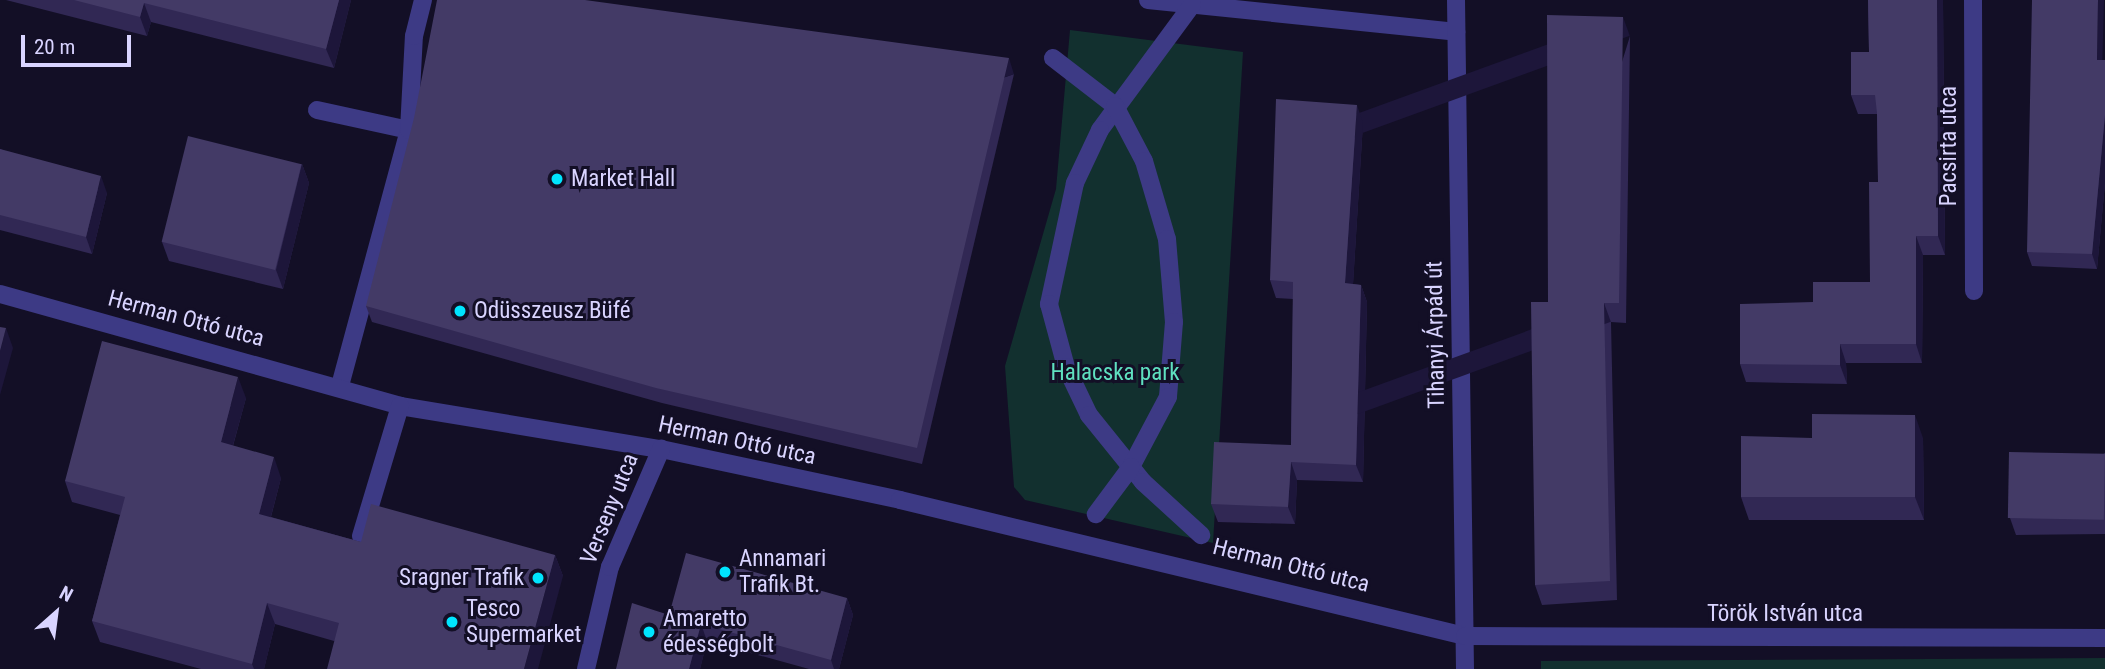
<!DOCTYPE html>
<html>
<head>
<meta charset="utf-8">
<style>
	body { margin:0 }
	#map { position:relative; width:2105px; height:669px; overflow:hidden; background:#130f26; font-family:"Roboto Condensed",sans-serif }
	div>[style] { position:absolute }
	.green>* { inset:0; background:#12302f }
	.minor>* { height:18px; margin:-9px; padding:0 9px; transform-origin:9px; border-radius:9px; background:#3d3a85 }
	.wall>* { inset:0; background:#312854 }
	.shaded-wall>* { inset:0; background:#1d163a; transform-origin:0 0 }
	.building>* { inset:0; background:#433a66; transform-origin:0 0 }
	.dots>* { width:19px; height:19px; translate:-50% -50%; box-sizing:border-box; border:4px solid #130f26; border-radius:50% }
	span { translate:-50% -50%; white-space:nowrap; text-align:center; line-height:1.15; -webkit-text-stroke:6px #130f26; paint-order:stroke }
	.street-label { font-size:23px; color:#d9d4ff }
	.poi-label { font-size:23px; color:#d9d4ff }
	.left { translate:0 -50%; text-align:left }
	.right { translate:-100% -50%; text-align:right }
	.park-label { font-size:23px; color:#5fe0c0 }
	.north { position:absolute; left:21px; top:578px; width:70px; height:70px; -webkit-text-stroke:5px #130f26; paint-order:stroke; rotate:28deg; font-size:19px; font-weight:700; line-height:28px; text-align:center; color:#d9d4ff }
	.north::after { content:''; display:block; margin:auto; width:24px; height:32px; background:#d9d4ff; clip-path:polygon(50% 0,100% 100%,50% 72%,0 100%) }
	.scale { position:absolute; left:21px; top:35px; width:110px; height:32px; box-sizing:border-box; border:4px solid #d9d4ff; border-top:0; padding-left:9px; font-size:21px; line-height:24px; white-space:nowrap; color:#d9d4ff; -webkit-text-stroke:5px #130f26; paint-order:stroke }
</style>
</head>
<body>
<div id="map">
	<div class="green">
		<i style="clip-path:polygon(1070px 30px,1243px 52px,1213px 543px,1025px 500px,1014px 487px,1005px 366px,1056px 189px)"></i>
		<i style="clip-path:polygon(2105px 658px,2105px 669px,1541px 669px,1541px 661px)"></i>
	</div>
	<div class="minor">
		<i style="left:1148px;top:0;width:310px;rotate:5.9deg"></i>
		<i style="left:1456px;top:0;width:669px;rotate:89.23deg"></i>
		<i style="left:1973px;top:0;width:291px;rotate:89.8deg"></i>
		<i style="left:1192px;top:5px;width:155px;rotate:126.4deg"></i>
		<i style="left:1100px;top:130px;width:59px;rotate:115.3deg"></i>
		<i style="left:1075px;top:183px;width:124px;rotate:102.1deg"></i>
		<i style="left:1049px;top:304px;width:65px;rotate:74.9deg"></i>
		<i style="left:1066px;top:367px;width:53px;rotate:64.4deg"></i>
		<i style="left:1089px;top:415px;width:86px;rotate:51.1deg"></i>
		<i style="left:1143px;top:482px;width:79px;rotate:42.4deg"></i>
		<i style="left:1053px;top:58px;width:78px;rotate:37.7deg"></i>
		<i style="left:1115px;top:106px;width:62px;rotate:62.2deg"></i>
		<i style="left:1144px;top:161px;width:81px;rotate:73.6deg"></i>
		<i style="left:1167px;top:239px;width:83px;rotate:85.2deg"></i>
		<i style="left:1174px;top:322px;width:75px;rotate:94.6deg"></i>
		<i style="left:1168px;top:397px;width:79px;rotate:117.9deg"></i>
		<i style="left:1131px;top:467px;width:59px;rotate:126.7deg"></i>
		<i style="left:317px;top:110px;width:94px;rotate:12.3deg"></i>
		<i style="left:409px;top:130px;width:265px;rotate:105.1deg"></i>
		<i style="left:409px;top:130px;width:94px;rotate:-87deg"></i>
		<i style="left:414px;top:36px;width:37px;rotate:-76deg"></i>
		<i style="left:0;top:294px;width:415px;rotate:15.6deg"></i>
		<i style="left:400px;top:406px;width:265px;rotate:9.4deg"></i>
		<i style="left:661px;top:449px;width:244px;rotate:12deg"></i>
		<i style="left:900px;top:500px;width:581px;rotate:13.53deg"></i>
		<i style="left:1465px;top:636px;width:640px;rotate:0.18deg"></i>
		<i style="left:361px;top:536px;width:136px;rotate:-73.3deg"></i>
		<i style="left:586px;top:669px;width:105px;rotate:-76.8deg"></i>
		<i style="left:610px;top:567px;width:129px;rotate:-66.6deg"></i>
	</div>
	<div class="wall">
		<i style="clip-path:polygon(6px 0,351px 0,334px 68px,151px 22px,147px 36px)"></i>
		<i style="clip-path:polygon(1868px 0,1943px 0,1945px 255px,1923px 255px,1922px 363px,1846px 363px,1847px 384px,1746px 382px,1740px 364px,1813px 302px,1870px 282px,1878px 182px,1877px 114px,1858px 114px,1851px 95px,1869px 52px)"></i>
		<i style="clip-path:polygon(1630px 36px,1626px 323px,1611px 322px,1617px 600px,1542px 605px,1535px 585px,1548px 302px)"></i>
		<i style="clip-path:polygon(2102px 60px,2105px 60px,2105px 183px,2097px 269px,2032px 266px,2027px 252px)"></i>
		<i style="clip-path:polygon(1014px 74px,922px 464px,662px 403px,372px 322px,366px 306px)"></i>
		<i style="clip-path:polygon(1363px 123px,1353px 284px,1361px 285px,1367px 302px,1363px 482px,1297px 480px,1295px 524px,1218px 522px,1211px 504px,1291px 445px,1293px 299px,1276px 298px,1270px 280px)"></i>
		<i style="clip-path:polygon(0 149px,107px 193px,92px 254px,0 230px)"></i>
		<i style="clip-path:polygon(302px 164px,309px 183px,283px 289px,169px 261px,162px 242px)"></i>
		<i style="clip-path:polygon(246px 398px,233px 446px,281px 478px,271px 517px,361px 542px,555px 555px,563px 576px,334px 641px,275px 624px,264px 669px,201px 669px,100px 642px,92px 621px,120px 515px,72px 502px,65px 481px)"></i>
		<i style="clip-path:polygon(1812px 438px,1923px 438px,1924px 520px,1749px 520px,1741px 497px)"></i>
		<i style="clip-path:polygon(2105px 453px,2105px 534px,2016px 535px,2010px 518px)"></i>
		<i style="clip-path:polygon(847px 598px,853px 615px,839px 669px,809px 669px,707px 641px,700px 669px,616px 669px,669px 615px)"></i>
	</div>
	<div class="shaded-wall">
		<i style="clip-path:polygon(339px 0,351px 0,334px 68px,326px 49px)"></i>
		<i style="clip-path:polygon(1937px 0,1943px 0,1945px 255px,1938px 236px)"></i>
		<i style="clip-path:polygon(2098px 0,2104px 0,2102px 75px,2097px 60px)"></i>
		<i style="clip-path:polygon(144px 3px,151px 22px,147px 36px,140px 17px)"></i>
		<i style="left:1623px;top:17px;width:20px;height:286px;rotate:70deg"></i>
		<i style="left:1009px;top:58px;width:17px;height:401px;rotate:73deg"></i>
		<i style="clip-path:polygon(1357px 105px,1363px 123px,1352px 301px,1345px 283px)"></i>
		<i style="clip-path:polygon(2105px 115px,2105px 183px,2097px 269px,2092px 254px)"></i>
		<i style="clip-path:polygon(302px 164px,309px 183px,283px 289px,276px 270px)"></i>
		<i style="clip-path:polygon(101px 176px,107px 193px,92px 254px,86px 237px)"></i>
		<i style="clip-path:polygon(1916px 236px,1923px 255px,1922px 363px,1916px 344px)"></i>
		<i style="clip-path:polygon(1361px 285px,1367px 302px,1363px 482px,1356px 465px)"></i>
		<i style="left:1604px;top:303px;width:20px;height:278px;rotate:70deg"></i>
		<i style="clip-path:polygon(6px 328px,13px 348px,0 395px,0 351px)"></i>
		<i style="clip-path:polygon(1840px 344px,1846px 363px,1847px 384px,1840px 365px)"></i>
		<i style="clip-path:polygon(238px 377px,246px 398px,228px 463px,221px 442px)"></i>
		<i style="clip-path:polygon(1915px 415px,1923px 438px,1924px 520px,1915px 497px)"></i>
		<i style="clip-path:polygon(274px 457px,281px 478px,266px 535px,259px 514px)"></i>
		<i style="clip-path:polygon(1291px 462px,1297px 480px,1295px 524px,1288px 507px)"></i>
		<i style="clip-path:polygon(555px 555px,563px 576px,538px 669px,524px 669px)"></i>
		<i style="clip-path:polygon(847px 598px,853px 615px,839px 669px,834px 669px,831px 660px)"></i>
		<i style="clip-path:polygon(267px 603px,275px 624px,264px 669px,254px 669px,252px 664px)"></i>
		<i style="clip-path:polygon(701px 624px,707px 641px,700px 669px,689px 669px)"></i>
	</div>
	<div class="building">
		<i style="clip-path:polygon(74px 0,339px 0,326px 49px,144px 3px,140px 17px)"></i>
		<i style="clip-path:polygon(437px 0,585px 0,1009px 58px,917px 448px,656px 388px,366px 306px,414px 118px)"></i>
		<i style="clip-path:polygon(1868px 0,1937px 0,1938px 236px,1916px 236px,1916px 344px,1840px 344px,1840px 365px,1740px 364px,1740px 304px,1813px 302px,1813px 282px,1870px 282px,1869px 182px,1878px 182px,1877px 113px,1875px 95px,1851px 95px,1851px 52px,1869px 52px)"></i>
		<i style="clip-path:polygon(2032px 0,2098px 0,2097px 60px,2105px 60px,2105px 115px,2092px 254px,2027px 252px)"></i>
		<i style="clip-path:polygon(1547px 15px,1623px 17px,1619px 303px,1604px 303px,1610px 581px,1535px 585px,1531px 302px,1548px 302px)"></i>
		<i style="clip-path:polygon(1276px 99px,1357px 105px,1345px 283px,1361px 285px,1356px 465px,1291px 462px,1288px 507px,1211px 504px,1214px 442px,1291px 445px,1293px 282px,1270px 280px)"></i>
		<i style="left:188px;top:136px;width:117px;height:109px;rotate:14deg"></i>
		<i style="clip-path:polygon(0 149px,101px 176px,86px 237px,0 215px)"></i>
		<i style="clip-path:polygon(0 327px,6px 328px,0 351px)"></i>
		<i style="clip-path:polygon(102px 341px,238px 377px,221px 442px,274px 457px,259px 514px,361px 542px,371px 504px,555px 555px,524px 669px,327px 669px,339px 623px,267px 603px,252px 664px,92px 621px,125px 497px,65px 481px)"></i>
		<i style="clip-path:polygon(1812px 414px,1915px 415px,1915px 497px,1741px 497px,1741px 436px,1812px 438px)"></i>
		<i style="left:2009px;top:452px;width:96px;height:66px;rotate:1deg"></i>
		<i style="clip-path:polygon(686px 553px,847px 598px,831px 660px,701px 624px,689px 669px,616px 669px,632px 603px,669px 615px)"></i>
	</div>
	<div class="dots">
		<i style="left:557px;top:179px;background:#00e5ff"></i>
		<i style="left:460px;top:311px;background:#00e5ff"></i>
		<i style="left:725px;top:572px;background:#00e5ff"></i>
		<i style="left:538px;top:578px;background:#00e5ff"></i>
		<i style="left:452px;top:622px;background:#00e5ff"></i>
		<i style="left:649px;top:632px;background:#00e5ff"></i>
	</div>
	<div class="street-label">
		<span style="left:1949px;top:146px;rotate:-90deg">Pacsirta utca</span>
		<span style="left:186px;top:319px;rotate:15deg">Herman Ottó utca</span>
		<span style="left:1436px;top:335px;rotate:-91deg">Tihanyi Árpád út</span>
		<span style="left:737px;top:441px;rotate:12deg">Herman Ottó utca</span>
		<span style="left:610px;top:509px;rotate:-68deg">Verseny utca</span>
		<span style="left:1291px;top:566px;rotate:14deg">Herman Ottó utca</span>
		<span style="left:1785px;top:614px">Török István utca</span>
	</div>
	<div class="poi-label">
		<span class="left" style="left:571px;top:179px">Market Hall</span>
		<span class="left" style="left:474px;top:311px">Odüsszeusz Büfé</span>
		<span class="left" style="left:739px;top:572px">Annamari<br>Trafik Bt.</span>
		<span class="right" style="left:524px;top:578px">Sragner Trafik</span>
		<span class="left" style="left:466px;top:622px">Tesco<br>Supermarket</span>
		<span class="left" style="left:663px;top:632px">Amaretto<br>édességbolt</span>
	</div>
	<div class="park-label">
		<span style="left:1115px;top:373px">Halacska park</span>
	</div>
	<div class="north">N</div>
	<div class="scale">20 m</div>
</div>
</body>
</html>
